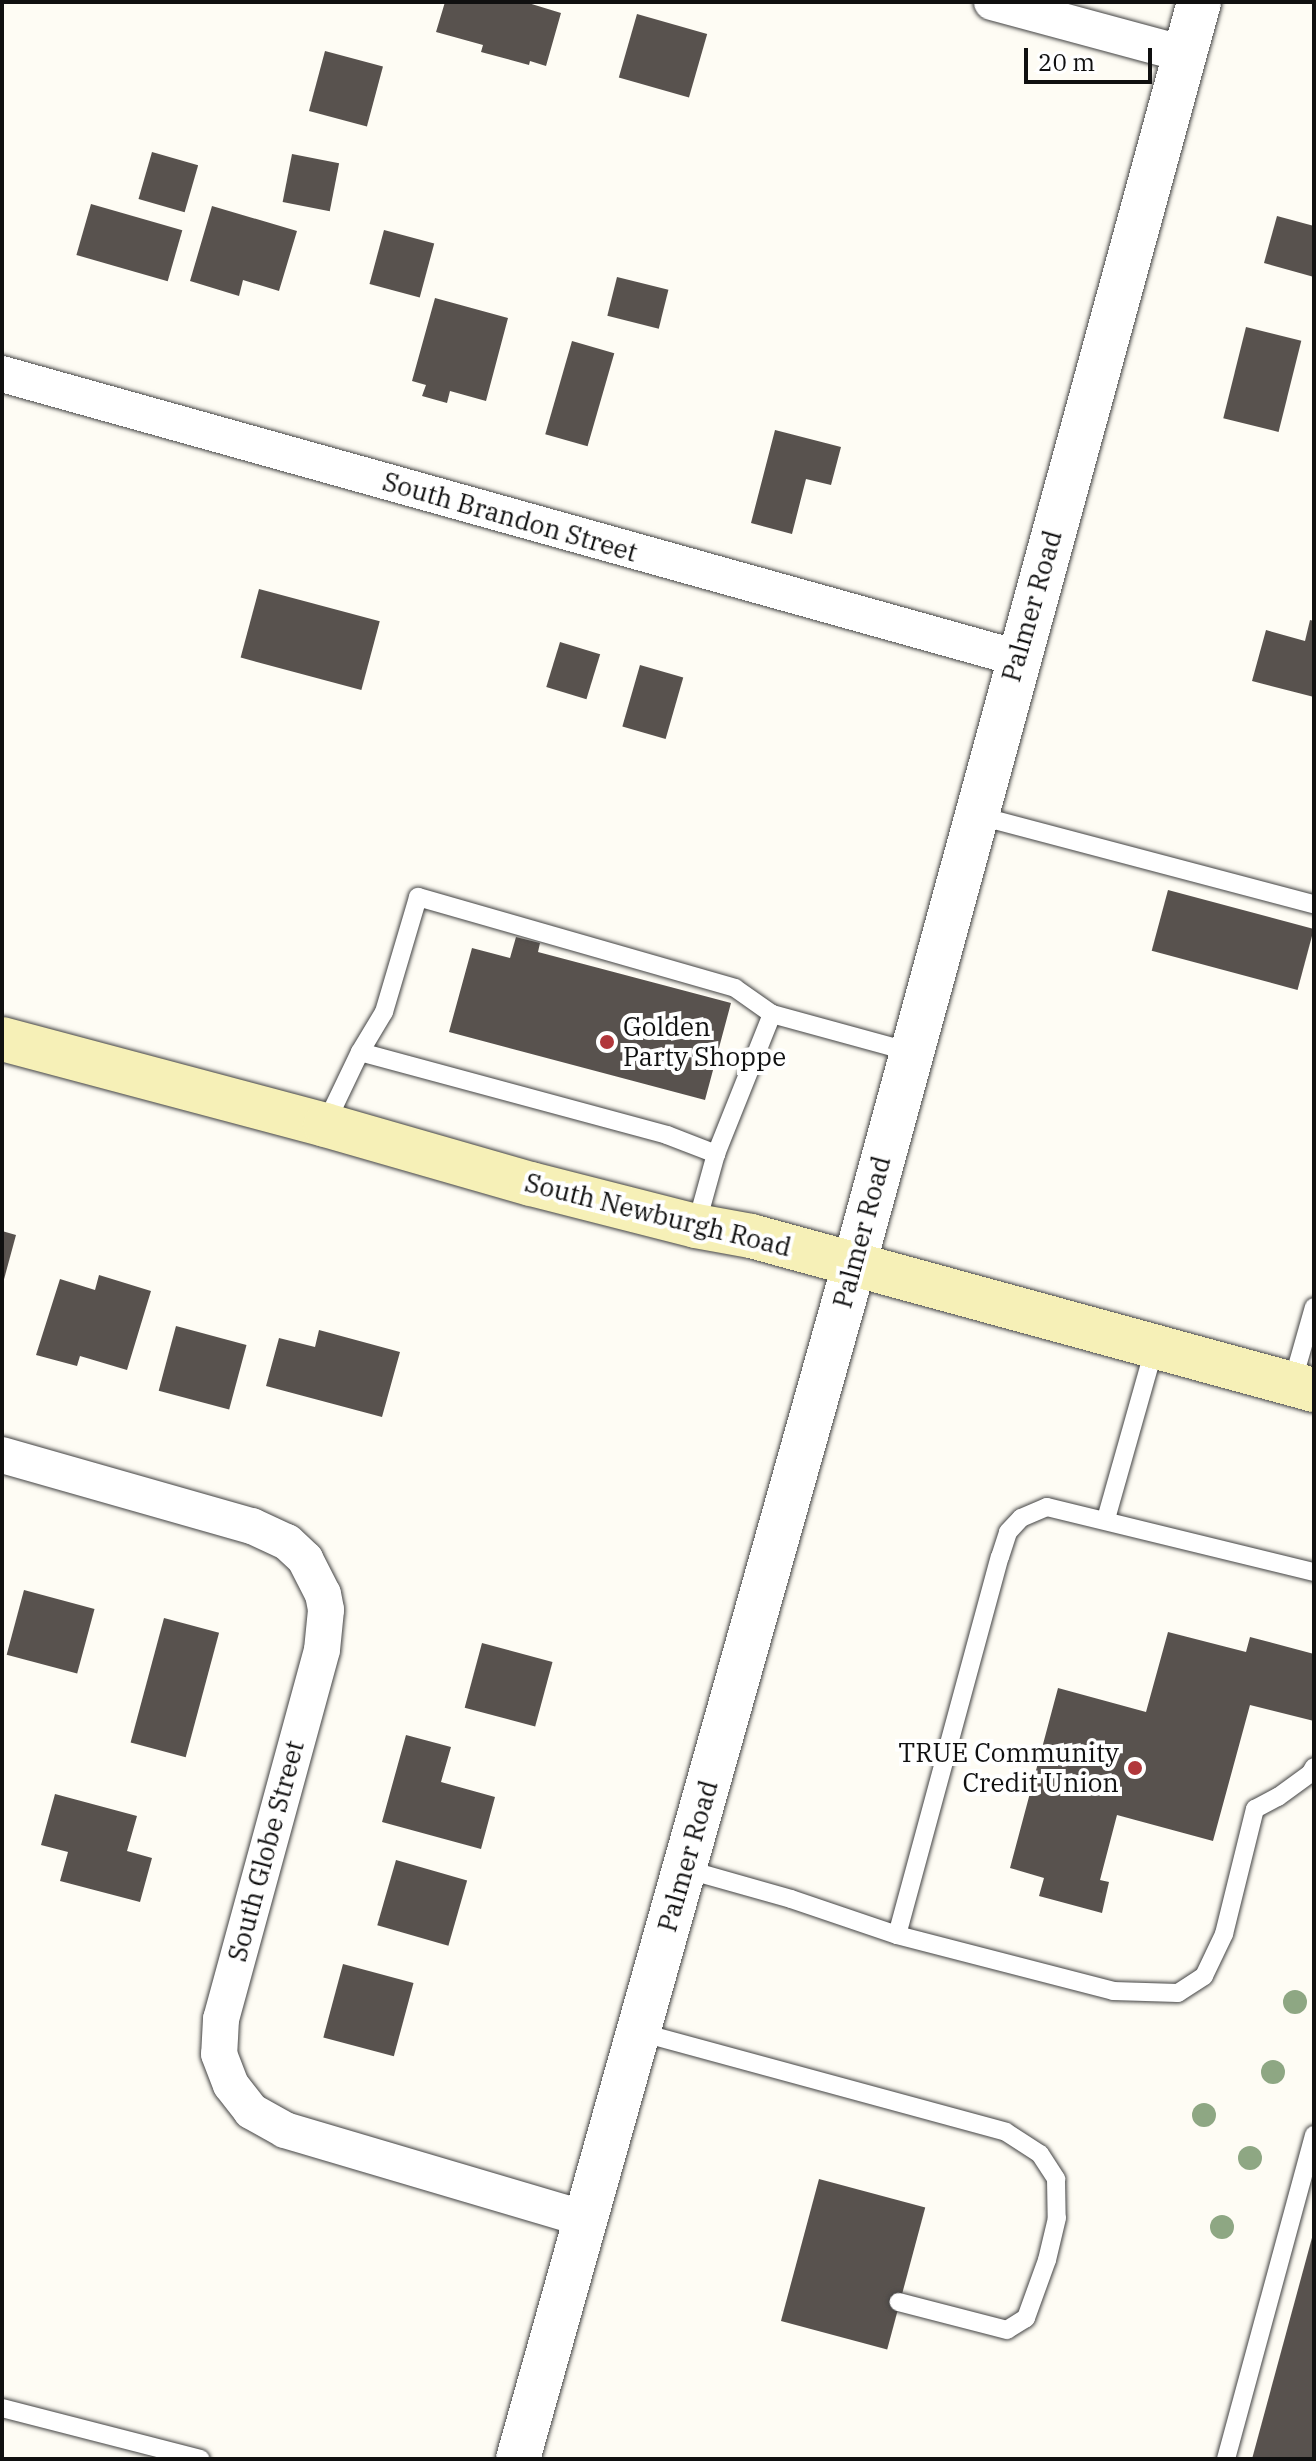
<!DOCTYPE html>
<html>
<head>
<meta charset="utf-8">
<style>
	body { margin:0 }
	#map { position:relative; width:1316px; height:2461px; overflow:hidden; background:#fefcf4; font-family:"IBM Plex Serif",serif }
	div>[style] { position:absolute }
	.building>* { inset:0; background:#58524e; transform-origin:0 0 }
	.roads { filter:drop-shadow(0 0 2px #434343) drop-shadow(0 0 2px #434343) }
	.service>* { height:18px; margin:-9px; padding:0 9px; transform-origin:9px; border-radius:9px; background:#fff }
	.minor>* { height:36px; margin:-18px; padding:0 18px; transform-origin:18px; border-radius:18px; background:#fff }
	.tertiary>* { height:44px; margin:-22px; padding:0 22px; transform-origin:22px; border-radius:22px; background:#fff }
	.secondary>* { height:44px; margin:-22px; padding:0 22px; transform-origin:22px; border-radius:22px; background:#f6f0b7 }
	.trees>* { width:24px; height:24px; margin:-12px; border-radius:50%; background:#8ea783 }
	.dots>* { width:22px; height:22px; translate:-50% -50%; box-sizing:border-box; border:4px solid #fff; border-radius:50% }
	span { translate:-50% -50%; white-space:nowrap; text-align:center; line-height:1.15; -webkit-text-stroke:8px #fff; paint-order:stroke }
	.street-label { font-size:26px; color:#101010 }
	.poi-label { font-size:26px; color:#101010 }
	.left { translate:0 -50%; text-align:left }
	.right { translate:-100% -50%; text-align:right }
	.frame { position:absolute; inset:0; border:4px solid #101010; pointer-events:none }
	.scale { position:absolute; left:1024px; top:48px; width:128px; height:36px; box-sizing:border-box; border:4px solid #101010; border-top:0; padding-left:10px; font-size:24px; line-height:28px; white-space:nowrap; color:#101010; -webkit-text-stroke:6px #fff; paint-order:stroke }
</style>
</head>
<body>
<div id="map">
	<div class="building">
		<i style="clip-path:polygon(445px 2px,525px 2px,561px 13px,546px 66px,530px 61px,529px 65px,481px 52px,483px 45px,436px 32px)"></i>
		<i style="left:637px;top:14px;width:73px;height:66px;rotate:16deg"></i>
		<i style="left:325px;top:51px;width:60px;height:62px;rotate:15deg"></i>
		<i style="left:152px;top:152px;width:48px;height:49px;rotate:16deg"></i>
		<i style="left:292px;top:154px;width:48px;height:49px;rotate:11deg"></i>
		<i style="left:91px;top:204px;width:95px;height:53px;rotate:16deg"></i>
		<i style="clip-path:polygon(212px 206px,297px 231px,279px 291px,243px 280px,239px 296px,190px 281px)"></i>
		<i style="clip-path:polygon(1277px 216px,1314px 226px,1314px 277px,1264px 263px)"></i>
		<i style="left:384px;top:230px;width:52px;height:56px;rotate:15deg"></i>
		<i style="left:617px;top:277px;width:53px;height:40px;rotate:14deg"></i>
		<i style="clip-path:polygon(435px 298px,508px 318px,486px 401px,450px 391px,447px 403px,422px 396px,426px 385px,412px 381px)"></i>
		<i style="left:1246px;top:327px;width:57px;height:94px;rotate:14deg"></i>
		<i style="left:572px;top:341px;width:44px;height:97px;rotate:16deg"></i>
		<i style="clip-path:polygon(775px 430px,841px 447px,831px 485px,806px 479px,792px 534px,751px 523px)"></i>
		<i style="left:259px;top:589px;width:125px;height:71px;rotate:15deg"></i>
		<i style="clip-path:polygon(1310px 620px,1314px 621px,1314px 697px,1252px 681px,1266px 630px,1305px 641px)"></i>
		<i style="left:560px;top:642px;width:42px;height:47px;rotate:17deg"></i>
		<i style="left:640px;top:665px;width:45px;height:64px;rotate:16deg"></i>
		<i style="left:1168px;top:890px;width:151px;height:63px;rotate:15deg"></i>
		<i style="clip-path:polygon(516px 937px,540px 943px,538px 952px,731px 1003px,705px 1100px,449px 1032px,472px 948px,510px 958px)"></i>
		<i style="clip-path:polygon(2px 1231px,16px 1235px,3px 1283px,2px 1283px)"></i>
		<i style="clip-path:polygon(99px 1275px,151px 1291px,127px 1370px,80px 1356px,77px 1366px,36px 1355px,60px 1279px,95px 1290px)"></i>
		<i style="left:176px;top:1326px;width:73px;height:67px;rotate:15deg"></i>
		<i style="clip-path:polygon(319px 1330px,400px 1352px,382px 1417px,266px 1386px,279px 1338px,315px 1347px)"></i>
		<i style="left:24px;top:1590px;width:73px;height:67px;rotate:15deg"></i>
		<i style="left:164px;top:1618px;width:57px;height:129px;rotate:15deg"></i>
		<i style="clip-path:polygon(1168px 1632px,1246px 1652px,1250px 1637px,1314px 1654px,1314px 1721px,1250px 1705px,1213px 1841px,1117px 1815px,1100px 1880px,1109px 1882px,1102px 1913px,1039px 1896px,1044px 1878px,1010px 1868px,1058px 1688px,1146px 1712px)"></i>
		<i style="left:482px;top:1643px;width:73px;height:67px;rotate:15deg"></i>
		<i style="clip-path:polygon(406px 1735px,451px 1747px,441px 1782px,495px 1797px,481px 1849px,382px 1822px)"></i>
		<i style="clip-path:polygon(55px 1794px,137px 1816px,127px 1851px,152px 1858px,140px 1902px,60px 1881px,68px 1852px,41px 1845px)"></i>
		<i style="left:396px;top:1860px;width:74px;height:68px;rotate:16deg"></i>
		<i style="left:343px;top:1964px;width:73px;height:76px;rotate:15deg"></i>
		<i style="left:819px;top:2179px;width:110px;height:147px;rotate:15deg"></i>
		<i style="clip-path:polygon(1313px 2234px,1314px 2459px,1252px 2459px)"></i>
	</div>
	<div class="roads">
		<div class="service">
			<i style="left:976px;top:815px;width:350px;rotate:14.8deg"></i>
			<i style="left:360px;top:1052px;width:318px;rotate:15.1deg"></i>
			<i style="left:667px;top:1135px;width:53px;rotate:21.2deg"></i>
			<i style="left:325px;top:1125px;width:81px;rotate:-64.4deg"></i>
			<i style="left:360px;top:1052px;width:47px;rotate:-59deg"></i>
			<i style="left:384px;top:1012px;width:120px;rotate:-73.5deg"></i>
			<i style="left:418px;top:897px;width:330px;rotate:16deg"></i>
			<i style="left:735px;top:988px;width:45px;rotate:35.1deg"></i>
			<i style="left:772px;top:1014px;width:144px;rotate:15.3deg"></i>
			<i style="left:696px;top:1226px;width:75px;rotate:-74.5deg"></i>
			<i style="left:716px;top:1154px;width:151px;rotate:-68.2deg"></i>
			<i style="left:1292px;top:1384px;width:80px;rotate:-74.1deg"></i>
			<i style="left:1106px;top:1519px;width:180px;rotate:-74.2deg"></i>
			<i style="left:685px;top:1869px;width:110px;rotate:15.8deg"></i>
			<i style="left:791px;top:1899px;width:112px;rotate:18.8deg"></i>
			<i style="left:897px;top:1935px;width:392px;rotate:-74.8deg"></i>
			<i style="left:1000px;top:1557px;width:26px;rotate:-72deg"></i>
			<i style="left:1008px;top:1532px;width:19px;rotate:-47deg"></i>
			<i style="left:1021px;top:1518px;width:28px;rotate:-23deg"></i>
			<i style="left:1047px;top:1507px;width:275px;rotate:13.7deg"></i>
			<i style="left:897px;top:1935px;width:223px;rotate:14.5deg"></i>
			<i style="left:1113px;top:1991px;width:65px;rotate:1.8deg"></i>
			<i style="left:1178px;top:1993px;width:31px;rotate:-33deg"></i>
			<i style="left:1204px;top:1976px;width:47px;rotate:-64.5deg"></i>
			<i style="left:1224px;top:1934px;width:129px;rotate:-76.1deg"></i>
			<i style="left:1255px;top:1809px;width:26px;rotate:-28deg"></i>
			<i style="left:1278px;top:1797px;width:39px;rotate:-36deg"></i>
			<i style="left:1310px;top:1774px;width:8px;rotate:-60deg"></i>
			<i style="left:639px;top:2032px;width:380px;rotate:15.2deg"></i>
			<i style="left:1006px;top:2132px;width:40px;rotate:32.9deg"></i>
			<i style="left:1040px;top:2154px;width:30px;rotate:57deg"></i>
			<i style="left:1056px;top:2179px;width:39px;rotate:89deg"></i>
			<i style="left:1057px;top:2218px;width:43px;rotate:103.4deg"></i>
			<i style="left:1047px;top:2260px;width:62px;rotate:109.9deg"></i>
			<i style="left:1026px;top:2318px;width:22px;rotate:148deg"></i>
			<i style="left:1007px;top:2330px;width:112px;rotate:-165.5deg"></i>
			<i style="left:2px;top:2408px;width:205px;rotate:14.4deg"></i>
			<i style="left:1226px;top:2459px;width:336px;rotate:-74.8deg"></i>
		</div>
		<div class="minor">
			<i style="left:992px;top:2px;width:200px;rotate:15.1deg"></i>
			<i style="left:2px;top:374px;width:1055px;rotate:15.62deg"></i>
			<i style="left:2px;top:1455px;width:260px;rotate:15.9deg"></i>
			<i style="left:252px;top:1526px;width:38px;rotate:25deg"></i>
			<i style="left:287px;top:1542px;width:25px;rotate:43deg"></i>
			<i style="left:305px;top:1559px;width:39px;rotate:63deg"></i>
			<i style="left:323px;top:1594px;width:16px;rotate:79deg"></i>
			<i style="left:326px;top:1610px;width:40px;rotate:95.7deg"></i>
			<i style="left:322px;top:1650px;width:383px;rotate:105.3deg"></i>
			<i style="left:221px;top:2019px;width:35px;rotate:93deg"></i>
			<i style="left:219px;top:2054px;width:33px;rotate:69deg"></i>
			<i style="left:231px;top:2085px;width:33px;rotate:52deg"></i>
			<i style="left:251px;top:2111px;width:39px;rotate:29deg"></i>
			<i style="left:285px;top:2130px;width:314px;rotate:16.5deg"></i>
		</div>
		<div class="tertiary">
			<i style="left:518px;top:2459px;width:1240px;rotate:-74.28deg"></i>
			<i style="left:854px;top:1265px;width:1309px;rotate:-74.72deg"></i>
		</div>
		<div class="secondary">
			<i style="left:2px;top:1039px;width:334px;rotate:14.9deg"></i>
			<i style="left:325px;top:1125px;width:214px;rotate:16deg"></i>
			<i style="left:531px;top:1184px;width:170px;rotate:14.3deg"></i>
			<i style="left:696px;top:1226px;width:56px;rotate:10.3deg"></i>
			<i style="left:751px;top:1236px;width:584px;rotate:15.3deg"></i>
		</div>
	</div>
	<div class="trees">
		<i style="left:1295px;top:2002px"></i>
		<i style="left:1273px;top:2072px"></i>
		<i style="left:1204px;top:2115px"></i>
		<i style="left:1250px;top:2158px"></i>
		<i style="left:1222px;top:2227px"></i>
	</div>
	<div class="dots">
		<i style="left:607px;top:1042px;background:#b1373b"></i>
		<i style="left:1135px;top:1768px;background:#b1373b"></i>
	</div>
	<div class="street-label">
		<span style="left:510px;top:517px;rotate:16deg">South Brandon Street</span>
		<span style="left:1032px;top:606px;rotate:-74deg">Palmer Road</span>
		<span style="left:658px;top:1215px;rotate:14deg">South Newburgh Road</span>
		<span style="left:862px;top:1232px;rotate:-75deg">Palmer Road</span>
		<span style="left:266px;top:1851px;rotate:-75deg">South Globe Street</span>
		<span style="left:688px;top:1856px;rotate:-74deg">Palmer Road</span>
	</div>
	<div class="poi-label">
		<span class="left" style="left:623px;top:1042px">Golden<br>Party Shoppe</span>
		<span class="right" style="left:1119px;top:1768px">TRUE Community<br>Credit Union</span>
	</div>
	<div class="frame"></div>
	<div class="scale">20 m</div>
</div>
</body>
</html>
